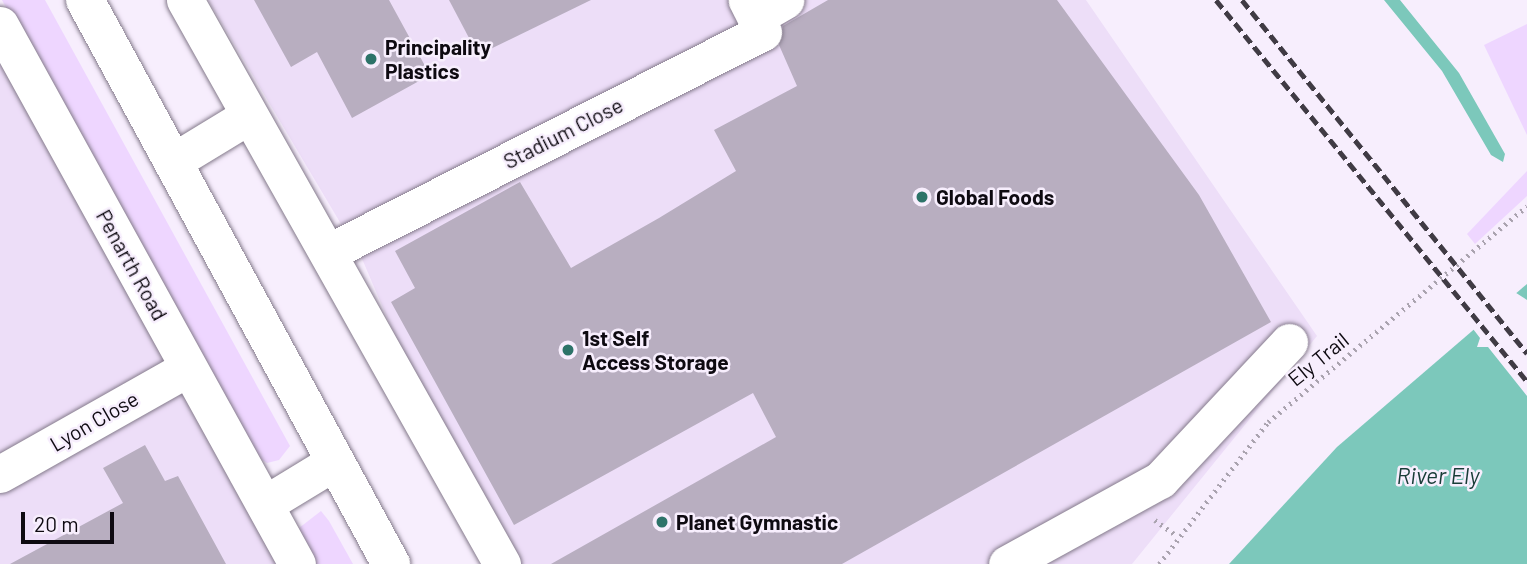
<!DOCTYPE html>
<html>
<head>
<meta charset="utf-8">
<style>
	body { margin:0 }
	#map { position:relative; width:1527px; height:564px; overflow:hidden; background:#f7eefd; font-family:Barlow,sans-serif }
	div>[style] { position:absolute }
	.built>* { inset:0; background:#eddef8 }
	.green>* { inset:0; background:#eed6ff }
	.water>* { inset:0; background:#7cc8bb }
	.pier>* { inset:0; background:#f7eefd }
	.building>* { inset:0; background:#b8aec0 }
	.path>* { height:4.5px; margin-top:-2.25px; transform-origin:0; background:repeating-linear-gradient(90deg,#aaa3af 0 2px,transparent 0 7px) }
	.roads { filter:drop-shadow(0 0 2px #847a8b) drop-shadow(0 0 2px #847a8b) }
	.minor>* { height:37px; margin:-18.5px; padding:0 18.5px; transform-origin:18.5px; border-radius:18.5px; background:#fff }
	.major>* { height:38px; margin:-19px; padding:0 19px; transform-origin:19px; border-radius:19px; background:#fff }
	.rail>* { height:5px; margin-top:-2.5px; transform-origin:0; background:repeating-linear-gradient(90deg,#403b44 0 10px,transparent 0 15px) }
	.dots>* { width:19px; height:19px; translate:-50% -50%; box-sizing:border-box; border:4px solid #f7eefd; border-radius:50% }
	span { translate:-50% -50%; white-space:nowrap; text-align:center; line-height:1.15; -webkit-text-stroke:5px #f7eefd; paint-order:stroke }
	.poi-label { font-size:21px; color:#0e0a11; font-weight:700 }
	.left { translate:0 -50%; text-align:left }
	.street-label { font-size:21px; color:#0e0a11 }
	.water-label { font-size:23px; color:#183c37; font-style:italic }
	.scale { position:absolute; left:21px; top:512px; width:93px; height:32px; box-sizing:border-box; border:4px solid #0e0a11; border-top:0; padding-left:9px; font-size:21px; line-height:24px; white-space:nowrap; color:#0e0a11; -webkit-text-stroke:5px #f7eefd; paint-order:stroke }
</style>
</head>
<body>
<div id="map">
	<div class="built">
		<i style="clip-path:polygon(208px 0,1086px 0,1317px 336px,1132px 564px,492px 564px,363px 261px)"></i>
		<i style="clip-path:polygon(0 60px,277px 564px,0 564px)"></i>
	</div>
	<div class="green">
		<i style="clip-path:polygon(2px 0,45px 0,290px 446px,279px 460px,267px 463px,247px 450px)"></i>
		<i style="clip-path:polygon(1527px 24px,1527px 135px,1484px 45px)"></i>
		<i style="clip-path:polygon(1527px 171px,1527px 196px,1475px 244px,1467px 234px)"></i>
		<i style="clip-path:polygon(321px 511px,329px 521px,353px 564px,311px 564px,299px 528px)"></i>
	</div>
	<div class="water">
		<i style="clip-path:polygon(1384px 0,1400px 0,1459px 73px,1505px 154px,1503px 162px,1491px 155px,1442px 71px)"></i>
		<i style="clip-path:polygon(1527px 284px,1527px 564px,1229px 564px,1337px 447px)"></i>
	</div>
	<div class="pier">
		<i style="clip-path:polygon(1513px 291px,1527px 300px,1527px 396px,1488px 347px,1477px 347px,1480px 338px,1470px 325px)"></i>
	</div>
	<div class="building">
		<i style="clip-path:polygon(254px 0,389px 0,430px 75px,352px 118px,317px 52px,291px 67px)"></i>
		<i style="clip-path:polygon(449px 0,591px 0,478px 55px)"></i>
		<i style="clip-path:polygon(828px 0,1057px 0,1199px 195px,1271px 322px,842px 564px,551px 564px,776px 437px,753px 393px,514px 525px,391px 302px,415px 288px,395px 251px,520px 182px,571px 268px,659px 218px,736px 171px,714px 130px,797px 86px,779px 45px,783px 26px)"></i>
		<i style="clip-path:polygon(145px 445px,165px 481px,178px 476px,226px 564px,10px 564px,123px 503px,103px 468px)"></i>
	</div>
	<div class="path">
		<i style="left:1155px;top:520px;width:27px;rotate:36deg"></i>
		<i style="left:1159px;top:564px;width:179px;rotate:-52.5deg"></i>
		<i style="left:1268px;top:422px;width:337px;rotate:-39.8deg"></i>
	</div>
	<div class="roads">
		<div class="minor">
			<i style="left:185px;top:0;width:647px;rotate:60.66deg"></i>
			<i style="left:756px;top:17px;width:34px;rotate:-30deg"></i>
			<i style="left:0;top:25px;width:615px;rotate:61.14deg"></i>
			<i style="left:174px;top:161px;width:87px;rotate:-31.3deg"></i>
			<i style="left:331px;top:251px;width:484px;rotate:-26.9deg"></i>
			<i style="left:763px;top:32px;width:36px;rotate:-117deg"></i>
			<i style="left:0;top:474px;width:216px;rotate:-29.4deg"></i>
			<i style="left:265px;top:504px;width:81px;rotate:-31.3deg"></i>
			<i style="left:1007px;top:564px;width:175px;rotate:-28.8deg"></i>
			<i style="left:1160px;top:480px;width:189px;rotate:-46.9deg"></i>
		</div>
		<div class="major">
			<i style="left:85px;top:0;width:642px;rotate:61.52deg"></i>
		</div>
	</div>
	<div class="rail">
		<i style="left:1216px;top:0;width:492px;rotate:50.8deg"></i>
		<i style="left:1242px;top:0;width:454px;rotate:51.1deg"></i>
	</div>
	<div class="dots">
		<i style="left:371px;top:59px;background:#2d7369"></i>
		<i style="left:922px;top:197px;background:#2d7369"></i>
		<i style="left:568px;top:350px;background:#2d7369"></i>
		<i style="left:662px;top:522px;background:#2d7369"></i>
	</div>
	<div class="poi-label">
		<span class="left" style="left:385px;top:59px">Principality<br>Plastics</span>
		<span class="left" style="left:936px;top:197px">Global Foods</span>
		<span class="left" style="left:582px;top:350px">1st Self<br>Access Storage</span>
		<span class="left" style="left:676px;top:522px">Planet Gymnastic</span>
	</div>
	<div class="street-label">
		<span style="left:563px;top:133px;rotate:-27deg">Stadium Close</span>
		<span style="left:132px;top:265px;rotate:61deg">Penarth Road</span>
		<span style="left:1318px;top:359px;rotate:-39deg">Ely Trail</span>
		<span style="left:94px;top:421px;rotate:-30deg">Lyon Close</span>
	</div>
	<div class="water-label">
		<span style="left:1438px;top:475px">River Ely</span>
	</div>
	<div class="scale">20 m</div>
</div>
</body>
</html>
